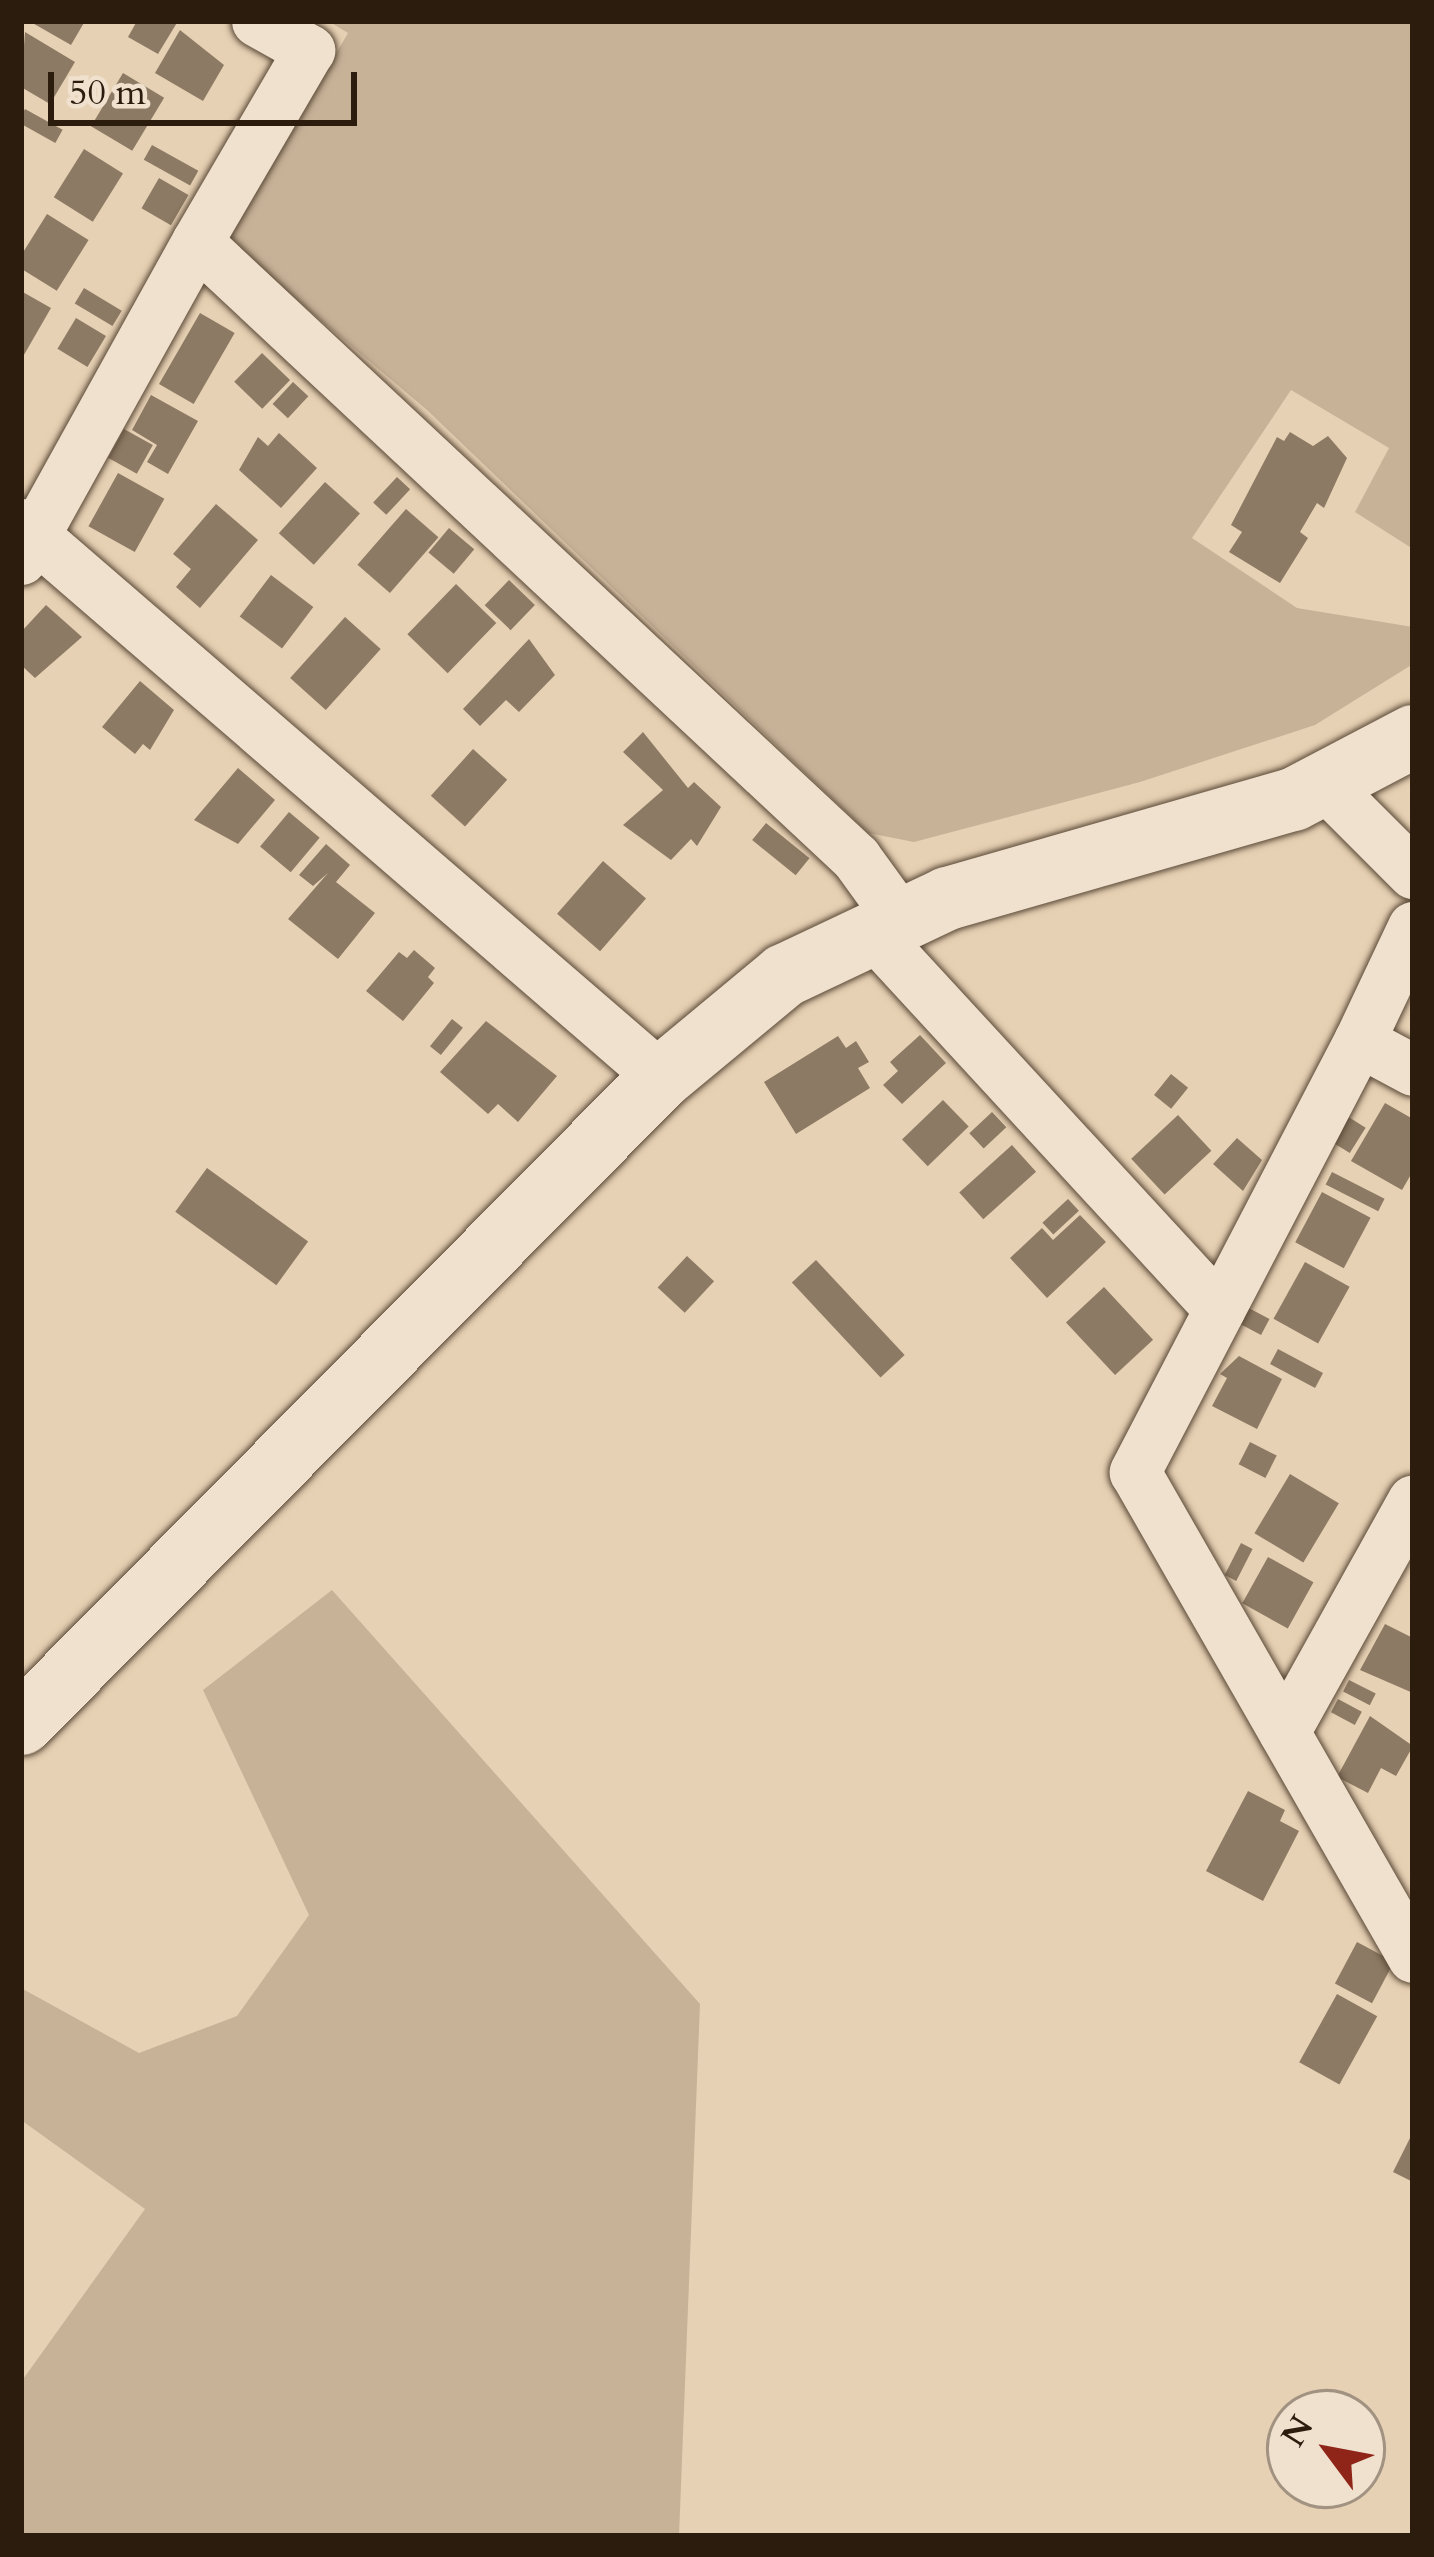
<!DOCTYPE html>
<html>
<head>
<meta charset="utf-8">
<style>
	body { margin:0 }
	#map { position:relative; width:1434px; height:2557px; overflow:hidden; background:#e7d1b4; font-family:Cardo,serif }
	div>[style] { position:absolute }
	.green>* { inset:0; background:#c7b298 }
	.building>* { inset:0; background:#8d7a64; transform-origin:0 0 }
	.roads { filter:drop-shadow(0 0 3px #5a4937) drop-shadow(0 0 3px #5a4937) }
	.minor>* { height:51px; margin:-25.5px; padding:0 25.5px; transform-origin:25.5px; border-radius:25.5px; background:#efe1ce }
	.tertiary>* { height:63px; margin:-31.5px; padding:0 31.5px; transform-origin:31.5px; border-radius:31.5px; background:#efe1ce }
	span { translate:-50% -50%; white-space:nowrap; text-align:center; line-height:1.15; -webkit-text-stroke:10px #efe1ce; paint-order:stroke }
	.frame { position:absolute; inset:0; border:24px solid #2b1c0d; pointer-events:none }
	.north { position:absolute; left:1266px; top:2389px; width:120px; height:120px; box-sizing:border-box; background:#efe1ce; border:3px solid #a19281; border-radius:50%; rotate:302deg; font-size:33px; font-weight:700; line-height:48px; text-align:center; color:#2b1c0d }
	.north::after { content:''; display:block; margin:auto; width:42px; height:54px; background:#8f2418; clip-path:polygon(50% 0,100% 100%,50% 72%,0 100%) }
	.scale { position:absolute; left:48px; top:72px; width:309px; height:54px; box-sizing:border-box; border:6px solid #2b1c0d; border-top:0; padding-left:15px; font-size:36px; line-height:42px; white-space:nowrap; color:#2b1c0d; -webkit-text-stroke:9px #efe1ce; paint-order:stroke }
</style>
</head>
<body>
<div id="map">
	<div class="green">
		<i style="clip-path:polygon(328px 21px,1413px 21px,1413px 549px,1355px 512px,1389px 448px,1291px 390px,1192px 538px,1297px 608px,1413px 627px,1413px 664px,1315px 725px,1140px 782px,914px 842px,868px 833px,427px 410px,227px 241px,348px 33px)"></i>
		<i style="clip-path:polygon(332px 1590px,700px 2004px,679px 2536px,21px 2536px,21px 2382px,145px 2209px,21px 2120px,21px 1988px,139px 2053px,237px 2016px,309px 1915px,203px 1690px)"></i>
	</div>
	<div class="building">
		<i style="clip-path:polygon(29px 21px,85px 21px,71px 45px)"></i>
		<i style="clip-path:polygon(137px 21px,178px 21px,158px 54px,128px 37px)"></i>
		<i style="clip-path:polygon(180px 30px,224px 65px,203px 101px,155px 73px)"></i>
		<i style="clip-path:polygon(25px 32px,75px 62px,50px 104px,21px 87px)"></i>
		<i style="left:123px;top:73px;width:48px;height:62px;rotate:31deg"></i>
		<i style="left:25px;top:109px;width:43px;height:15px;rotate:29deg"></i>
		<i style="left:152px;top:145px;width:53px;height:17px;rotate:29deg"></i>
		<i style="left:84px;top:149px;width:46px;height:57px;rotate:32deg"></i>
		<i style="left:159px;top:178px;width:34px;height:35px;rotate:30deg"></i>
		<i style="left:47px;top:214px;width:49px;height:60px;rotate:32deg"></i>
		<i style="left:84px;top:288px;width:44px;height:18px;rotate:31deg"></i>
		<i style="clip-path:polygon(21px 291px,51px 308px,21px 360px)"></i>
		<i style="left:200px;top:313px;width:40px;height:82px;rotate:30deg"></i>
		<i style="left:76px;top:318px;width:35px;height:36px;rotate:31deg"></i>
		<i style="left:262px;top:353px;width:39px;height:40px;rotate:44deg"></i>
		<i style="left:293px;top:382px;width:21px;height:30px;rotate:43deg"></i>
		<i style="clip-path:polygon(151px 395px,198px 421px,168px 474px,147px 462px,157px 445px,132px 430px)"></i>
		<i style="left:124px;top:429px;width:33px;height:33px;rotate:29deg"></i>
		<i style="clip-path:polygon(1290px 432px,1313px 446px,1328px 436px,1347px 458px,1324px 508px,1317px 503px,1300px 532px,1308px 538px,1280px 583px,1229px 552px,1242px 532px,1231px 525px,1277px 437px,1284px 441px)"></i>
		<i style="clip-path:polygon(279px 433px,317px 468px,281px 508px,239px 470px,258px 437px,268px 446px)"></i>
		<i style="left:118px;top:473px;width:53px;height:61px;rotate:29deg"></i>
		<i style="left:397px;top:477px;width:18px;height:35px;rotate:43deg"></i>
		<i style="left:325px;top:482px;width:47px;height:69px;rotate:42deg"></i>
		<i style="clip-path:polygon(216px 504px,258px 540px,200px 608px,176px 587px,191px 569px,173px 554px)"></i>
		<i style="left:406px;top:509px;width:43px;height:74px;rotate:41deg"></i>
		<i style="left:449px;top:528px;width:33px;height:32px;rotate:40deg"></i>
		<i style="left:271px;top:575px;width:53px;height:52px;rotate:37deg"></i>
		<i style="left:509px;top:580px;width:36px;height:35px;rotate:44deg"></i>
		<i style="left:456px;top:584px;width:56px;height:70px;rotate:44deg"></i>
		<i style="clip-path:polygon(46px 605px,82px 637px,35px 678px,21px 665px,21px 632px)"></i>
		<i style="left:345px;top:617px;width:48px;height:82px;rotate:42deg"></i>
		<i style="clip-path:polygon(529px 639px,555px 675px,519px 712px,506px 700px,480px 726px,463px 709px)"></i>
		<i style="clip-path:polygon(140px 681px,174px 710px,150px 750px,143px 744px,135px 754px,102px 727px)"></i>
		<i style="clip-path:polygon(643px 732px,688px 788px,694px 782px,721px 807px,697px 846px,691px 839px,671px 860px,623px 825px,663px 790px,623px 752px)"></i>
		<i style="left:473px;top:749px;width:46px;height:63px;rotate:42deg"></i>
		<i style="clip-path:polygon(238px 768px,275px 800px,238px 844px,194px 820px)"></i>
		<i style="left:289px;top:812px;width:40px;height:45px;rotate:40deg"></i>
		<i style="left:766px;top:823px;width:56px;height:22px;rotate:39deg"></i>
		<i style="clip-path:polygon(326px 844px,350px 865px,336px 882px,375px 913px,338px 959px,288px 919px,328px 873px,313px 886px,299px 875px)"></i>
		<i style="left:603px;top:861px;width:57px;height:70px;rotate:41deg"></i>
		<i style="clip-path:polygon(414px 950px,435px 968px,428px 977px,434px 983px,403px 1021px,366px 991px,399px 952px,407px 958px)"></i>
		<i style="left:452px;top:1019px;width:14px;height:35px;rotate:39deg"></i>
		<i style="clip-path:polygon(486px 1021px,557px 1076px,518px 1122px,498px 1104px,488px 1114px,440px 1072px)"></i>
		<i style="clip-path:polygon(920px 1035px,946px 1063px,902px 1104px,883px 1085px,898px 1071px,890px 1062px)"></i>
		<i style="clip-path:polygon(838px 1036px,846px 1048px,856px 1041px,869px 1062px,858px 1068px,870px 1088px,796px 1134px,764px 1082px)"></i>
		<i style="left:1171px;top:1074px;width:22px;height:27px;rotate:39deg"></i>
		<i style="left:943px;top:1100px;width:37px;height:57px;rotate:46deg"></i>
		<i style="clip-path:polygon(1385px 1103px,1413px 1119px,1413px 1171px,1402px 1190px,1351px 1161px)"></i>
		<i style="left:992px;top:1112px;width:21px;height:31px;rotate:47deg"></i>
		<i style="left:1178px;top:1115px;width:49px;height:64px;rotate:47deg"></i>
		<i style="left:1347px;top:1116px;width:22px;height:30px;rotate:32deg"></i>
		<i style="clip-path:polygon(1237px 1138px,1262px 1160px,1243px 1191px,1213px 1164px)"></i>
		<i style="left:1012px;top:1145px;width:36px;height:71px;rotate:48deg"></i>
		<i style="left:207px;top:1168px;width:125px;height:54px;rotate:36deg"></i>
		<i style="left:1332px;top:1172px;width:59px;height:14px;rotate:27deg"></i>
		<i style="left:1322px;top:1192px;width:55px;height:57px;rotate:28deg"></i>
		<i style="left:1068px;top:1199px;width:16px;height:35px;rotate:47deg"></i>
		<i style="clip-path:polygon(1080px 1215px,1106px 1242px,1047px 1298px,1010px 1258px,1042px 1228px,1053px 1240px)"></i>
		<i style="left:687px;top:1256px;width:37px;height:43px;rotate:43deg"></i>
		<i style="left:816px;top:1260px;width:130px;height:33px;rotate:47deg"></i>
		<i style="left:1305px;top:1262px;width:51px;height:65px;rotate:29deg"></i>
		<i style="left:1104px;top:1287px;width:72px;height:52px;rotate:47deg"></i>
		<i style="left:1243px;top:1305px;width:30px;height:18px;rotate:28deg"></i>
		<i style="left:1278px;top:1349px;width:51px;height:17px;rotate:28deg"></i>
		<i style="clip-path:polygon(1239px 1356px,1282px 1379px,1257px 1429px,1212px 1406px,1227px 1378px,1220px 1374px)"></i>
		<i style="left:1250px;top:1442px;width:30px;height:25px;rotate:27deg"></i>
		<i style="left:1290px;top:1474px;width:57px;height:69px;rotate:31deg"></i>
		<i style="left:1241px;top:1543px;width:13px;height:36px;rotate:27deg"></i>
		<i style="left:1268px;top:1557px;width:52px;height:53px;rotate:29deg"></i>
		<i style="clip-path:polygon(1385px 1624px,1413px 1638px,1413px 1693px,1360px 1670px)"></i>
		<i style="left:1349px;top:1680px;width:30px;height:13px;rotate:27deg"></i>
		<i style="left:1338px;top:1699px;width:27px;height:15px;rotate:28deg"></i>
		<i style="clip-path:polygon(1370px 1716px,1413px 1746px,1396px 1776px,1381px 1768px,1368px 1793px,1337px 1777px)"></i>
		<i style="clip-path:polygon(1248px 1791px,1285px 1810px,1280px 1821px,1299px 1831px,1263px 1901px,1206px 1871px)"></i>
		<i style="left:1357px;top:1942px;width:42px;height:47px;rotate:28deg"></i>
		<i style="left:1337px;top:1994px;width:46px;height:78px;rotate:29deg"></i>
		<i style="clip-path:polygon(1413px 2132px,1413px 2182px,1393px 2172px)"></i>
	</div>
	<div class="roads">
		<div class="minor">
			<i style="left:257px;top:21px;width:60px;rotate:29.1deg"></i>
			<i style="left:309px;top:50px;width:222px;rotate:120.3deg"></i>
			<i style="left:197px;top:242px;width:902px;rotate:43.07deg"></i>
			<i style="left:856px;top:858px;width:72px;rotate:54.1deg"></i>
			<i style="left:21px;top:524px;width:846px;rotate:40.83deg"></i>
			<i style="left:21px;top:559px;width:363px;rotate:-61deg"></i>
			<i style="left:1324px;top:784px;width:126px;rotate:45deg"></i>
			<i style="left:1413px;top:927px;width:126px;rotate:115.3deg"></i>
			<i style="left:1359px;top:1041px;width:61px;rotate:28.2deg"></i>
			<i style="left:869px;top:929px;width:517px;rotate:47.35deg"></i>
			<i style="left:1359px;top:1041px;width:486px;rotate:117.5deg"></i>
			<i style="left:1135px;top:1472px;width:559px;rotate:60.18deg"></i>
			<i style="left:1284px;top:1732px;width:265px;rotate:-60.9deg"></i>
		</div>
		<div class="tertiary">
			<i style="left:21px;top:1723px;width:909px;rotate:-45.27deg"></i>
			<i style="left:661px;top:1077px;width:160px;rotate:-39.7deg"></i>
			<i style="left:784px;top:975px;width:180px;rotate:-25.3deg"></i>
			<i style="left:947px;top:898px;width:360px;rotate:-16deg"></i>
			<i style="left:1293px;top:799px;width:136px;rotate:-27.7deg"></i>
		</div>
	</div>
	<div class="frame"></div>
	<div class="north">N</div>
	<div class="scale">50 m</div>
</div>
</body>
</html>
